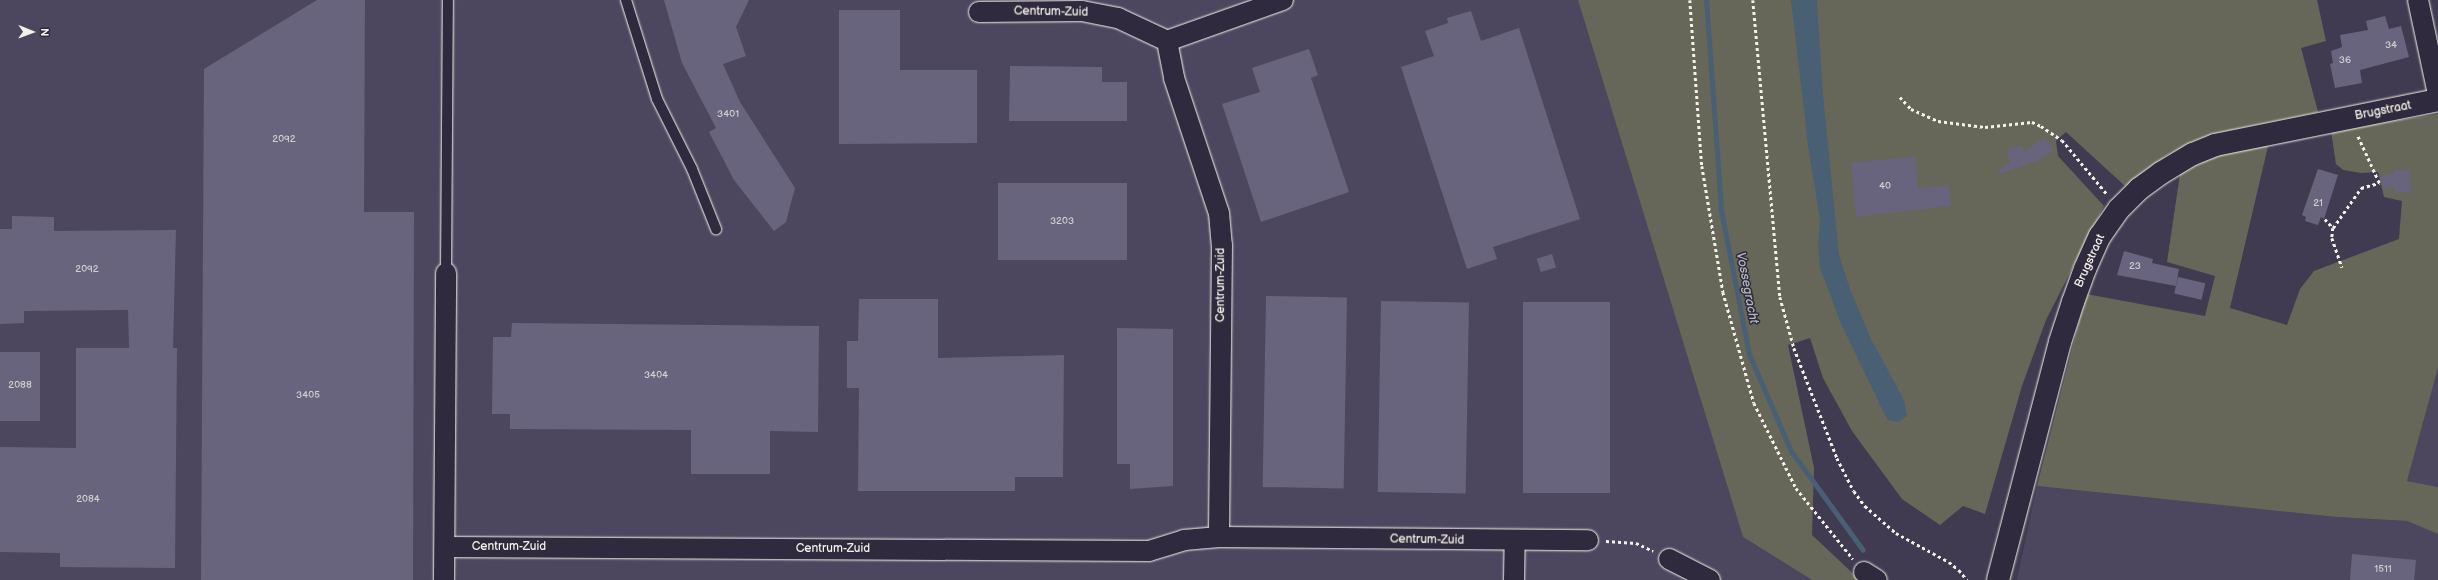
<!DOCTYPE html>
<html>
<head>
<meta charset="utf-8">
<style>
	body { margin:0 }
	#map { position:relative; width:2438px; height:580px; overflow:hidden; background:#403b50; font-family:"Balsamiq Sans",sans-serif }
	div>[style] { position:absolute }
	.built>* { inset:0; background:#4c475e }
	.green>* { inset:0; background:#666758 }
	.water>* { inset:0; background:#496074 }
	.stream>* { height:5px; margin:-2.5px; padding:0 2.5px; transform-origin:2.5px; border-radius:2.5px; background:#496074 }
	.building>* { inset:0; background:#69647e; transform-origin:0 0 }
	.path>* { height:2.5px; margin-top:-1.25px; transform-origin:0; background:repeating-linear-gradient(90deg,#f4f1e8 0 3px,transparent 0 6px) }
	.roads { filter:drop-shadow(0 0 1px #f4f1e8) drop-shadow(0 0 1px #f4f1e8) }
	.service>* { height:10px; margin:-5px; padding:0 5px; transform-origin:5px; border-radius:5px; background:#2f2a3d }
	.minor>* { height:20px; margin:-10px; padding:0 10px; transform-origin:10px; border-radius:10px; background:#2f2a3d }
	.tertiary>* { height:22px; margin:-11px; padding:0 11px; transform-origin:11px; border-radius:11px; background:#2f2a3d }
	span { translate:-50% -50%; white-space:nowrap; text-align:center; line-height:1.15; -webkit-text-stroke:3px #2f2a3d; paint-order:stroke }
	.number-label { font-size:10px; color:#d1cece }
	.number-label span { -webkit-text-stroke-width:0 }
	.street-label { font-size:12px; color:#f4f1e8 }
	.water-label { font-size:13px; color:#b0b7ba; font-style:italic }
	.north { position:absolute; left:12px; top:12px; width:40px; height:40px; -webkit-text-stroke:3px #2f2a3d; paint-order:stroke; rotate:91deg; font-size:11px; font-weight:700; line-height:16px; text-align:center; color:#f4f1e8 }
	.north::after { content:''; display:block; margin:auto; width:14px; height:18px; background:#f4f1e8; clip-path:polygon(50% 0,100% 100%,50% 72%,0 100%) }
</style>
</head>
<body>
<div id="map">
	<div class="built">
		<i style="clip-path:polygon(0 0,1578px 0,1743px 537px,1812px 580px,0 580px)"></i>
		<i style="clip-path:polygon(2438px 368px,2438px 487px,2407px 481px)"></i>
		<i style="clip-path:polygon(2037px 486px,2337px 517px,2407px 521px,2438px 534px,2438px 580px,2017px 580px)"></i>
	</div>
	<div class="green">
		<i style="clip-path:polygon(1578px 0,2317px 0,2326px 41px,2301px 48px,2318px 112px,2212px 134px,2167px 155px,2125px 186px,2066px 132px,2056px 141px,2058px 156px,2104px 206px,2046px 320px,2022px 386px,1985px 514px,1963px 506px,1940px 525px,1902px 499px,1852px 431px,1823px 378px,1810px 338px,1788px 345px,1814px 468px,1812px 535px,1860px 580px,1812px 580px,1743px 537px)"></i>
		<i style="clip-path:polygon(2438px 114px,2438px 368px,2407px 481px,2438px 487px,2438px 534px,2407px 521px,2337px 517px,2037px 486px,2086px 294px,2205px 316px,2215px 276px,2167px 262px,2180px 174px,2210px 158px,2269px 142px,2230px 308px,2287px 325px,2300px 289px,2314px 271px,2399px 239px,2402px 201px,2384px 197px,2378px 172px,2361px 173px,2343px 170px,2336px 164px,2331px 131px)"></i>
	</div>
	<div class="water">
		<i style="clip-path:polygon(1791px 0,1817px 0,1823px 95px,1839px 255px,1850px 289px,1871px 339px,1904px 400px,1907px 416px,1898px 422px,1888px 420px,1885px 415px,1842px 326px,1820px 268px,1818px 245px,1820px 221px,1808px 145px)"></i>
	</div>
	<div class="stream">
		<i style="left:1706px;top:0;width:211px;rotate:85.9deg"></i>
		<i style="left:1721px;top:210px;width:147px;rotate:79deg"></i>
		<i style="left:1749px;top:354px;width:106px;rotate:66.6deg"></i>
		<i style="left:1791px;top:451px;width:122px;rotate:54deg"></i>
	</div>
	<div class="building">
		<i style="clip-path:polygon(317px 0,365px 0,364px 212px,414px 212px,413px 580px,201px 580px,204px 69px)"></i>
		<i style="clip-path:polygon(664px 0,749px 0,736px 27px,746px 56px,723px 64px,740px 102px,795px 188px,786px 222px,774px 231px,734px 180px,709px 132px,716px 128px,682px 63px)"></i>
		<i style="clip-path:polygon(839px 10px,900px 10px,900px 70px,977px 70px,977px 143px,839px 144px)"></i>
		<i style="clip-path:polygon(1471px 11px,1481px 41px,1519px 28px,1580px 219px,1493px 247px,1497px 259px,1467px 269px,1401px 67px,1434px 56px,1425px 31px,1448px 23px,1447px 18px)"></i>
		<i style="clip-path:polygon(2385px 16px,2389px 29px,2401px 26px,2409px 57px,2360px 70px,2362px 83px,2335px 88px,2330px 64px,2333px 63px,2331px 51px,2342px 47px,2340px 35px,2368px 30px,2366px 21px)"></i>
		<i style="clip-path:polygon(1309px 49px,1318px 75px,1311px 78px,1349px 192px,1261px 222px,1222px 104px,1260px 92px,1252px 68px)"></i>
		<i style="clip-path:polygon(1010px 66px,1102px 67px,1102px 82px,1127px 82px,1127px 121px,1009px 121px)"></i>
		<i style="clip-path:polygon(2045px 137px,2054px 150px,2040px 160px,1999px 174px,1998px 171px,2010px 163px,2006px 150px,2022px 145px,2024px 152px)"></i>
		<i style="clip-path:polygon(1915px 157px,1918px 188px,1949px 185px,1951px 206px,1856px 217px,1851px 162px)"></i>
		<i style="clip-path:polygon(2318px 169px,2338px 175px,2324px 219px,2321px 217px,2318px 225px,2305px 221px,2306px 217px,2302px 215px)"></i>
		<i style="clip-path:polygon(2409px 169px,2411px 192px,2395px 193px,2395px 187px,2384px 189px,2380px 177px,2394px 173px,2394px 170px)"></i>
		<i style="left:998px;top:183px;width:129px;height:77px"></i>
		<i style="clip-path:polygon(12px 216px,54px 217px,54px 231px,176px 230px,173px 348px,177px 348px,175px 568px,60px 567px,60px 553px,0 552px,0 447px,76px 448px,76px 348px,129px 348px,128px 310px,24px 311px,24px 323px,0 324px,0 229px,12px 229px)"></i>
		<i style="clip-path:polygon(2124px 251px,2153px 259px,2152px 263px,2179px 269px,2176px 286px,2117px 275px)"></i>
		<i style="left:1552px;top:254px;width:14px;height:16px;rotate:73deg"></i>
		<i style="left:2178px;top:277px;width:28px;height:17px;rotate:13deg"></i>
		<i style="left:1266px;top:296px;width:81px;height:191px;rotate:1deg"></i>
		<i style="clip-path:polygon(859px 299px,938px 299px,938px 358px,1064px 355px,1063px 477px,1015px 477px,1015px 491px,858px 491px,859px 388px,847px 388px,847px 341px,858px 341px)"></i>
		<i style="left:1381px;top:301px;width:88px;height:191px;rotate:1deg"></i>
		<i style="left:1523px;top:302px;width:87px;height:191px"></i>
		<i style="clip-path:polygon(512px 323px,819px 326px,818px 432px,770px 431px,770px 474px,691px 474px,691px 430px,510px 429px,510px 414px,492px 414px,493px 337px,511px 337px)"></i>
		<i style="clip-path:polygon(1117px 328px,1173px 329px,1173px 486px,1130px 489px,1130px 464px,1117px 464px)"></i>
		<i style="left:0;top:352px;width:40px;height:69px"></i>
		<i style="clip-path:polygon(2352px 554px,2416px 560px,2414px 580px,2350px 580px)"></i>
	</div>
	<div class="path">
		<i style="left:1690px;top:0;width:166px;rotate:85.9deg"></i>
		<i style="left:1702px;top:166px;width:128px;rotate:80.5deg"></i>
		<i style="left:1723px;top:292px;width:115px;rotate:74.4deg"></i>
		<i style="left:1754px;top:403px;width:95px;rotate:63.7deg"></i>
		<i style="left:1796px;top:488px;width:91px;rotate:51.2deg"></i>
		<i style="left:1753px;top:0;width:298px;rotate:84.8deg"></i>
		<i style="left:1780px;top:297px;width:53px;rotate:74.6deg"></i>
		<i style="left:1794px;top:348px;width:118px;rotate:68.6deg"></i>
		<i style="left:1837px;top:458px;width:37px;rotate:63deg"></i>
		<i style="left:1854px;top:491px;width:19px;rotate:54deg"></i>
		<i style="left:1865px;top:506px;width:41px;rotate:41.1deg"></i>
		<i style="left:1896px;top:533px;width:60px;rotate:28.7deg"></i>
		<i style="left:1949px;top:562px;width:13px;rotate:39deg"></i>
		<i style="left:1959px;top:570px;width:13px;rotate:51deg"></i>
		<i style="left:1900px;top:97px;width:16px;rotate:47deg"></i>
		<i style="left:1911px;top:109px;width:30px;rotate:24deg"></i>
		<i style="left:1938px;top:121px;width:47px;rotate:7.3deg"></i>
		<i style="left:1985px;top:127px;width:47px;rotate:-6.1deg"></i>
		<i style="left:2032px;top:122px;width:10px;rotate:24deg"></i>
		<i style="left:2041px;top:126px;width:25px;rotate:34deg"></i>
		<i style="left:2062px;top:140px;width:70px;rotate:50.2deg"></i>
		<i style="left:2325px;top:219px;width:12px;rotate:48deg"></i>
		<i style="left:2333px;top:228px;width:49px;rotate:-55deg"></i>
		<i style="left:2361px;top:188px;width:19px;rotate:-16deg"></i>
		<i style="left:2379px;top:183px;width:53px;rotate:-114.6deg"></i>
		<i style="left:2333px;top:228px;width:10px;rotate:96deg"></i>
		<i style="left:2332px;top:238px;width:31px;rotate:71deg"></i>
		<i style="left:1606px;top:541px;width:30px;rotate:4deg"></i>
		<i style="left:1636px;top:543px;width:19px;rotate:25deg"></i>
	</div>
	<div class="roads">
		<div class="service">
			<i style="left:626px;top:0;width:104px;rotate:72.6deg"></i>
			<i style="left:657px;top:99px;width:78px;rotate:63.4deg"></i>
			<i style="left:692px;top:169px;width:65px;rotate:68.2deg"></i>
			<i style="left:446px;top:273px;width:273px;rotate:-89.6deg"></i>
		</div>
		<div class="minor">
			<i style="left:2418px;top:0;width:96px;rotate:78deg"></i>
			<i style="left:979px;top:12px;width:103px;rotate:-0.6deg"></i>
			<i style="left:1082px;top:11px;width:37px;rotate:11deg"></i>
			<i style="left:1118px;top:18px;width:54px;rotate:25.1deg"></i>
			<i style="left:1167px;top:41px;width:38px;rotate:79deg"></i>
			<i style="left:1174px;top:78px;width:142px;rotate:71.6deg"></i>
			<i style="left:1219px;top:213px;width:32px;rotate:85deg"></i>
			<i style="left:1222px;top:245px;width:292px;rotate:90.6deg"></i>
			<i style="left:1167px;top:41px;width:123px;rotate:-19.5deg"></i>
			<i style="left:445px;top:547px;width:704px;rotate:0.33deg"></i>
			<i style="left:1149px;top:551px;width:37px;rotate:-17deg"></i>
			<i style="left:1184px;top:540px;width:35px;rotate:-5deg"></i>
			<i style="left:1219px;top:537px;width:369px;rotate:0.5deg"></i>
			<i style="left:1669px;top:559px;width:46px;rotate:27.1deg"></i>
			<i style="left:1864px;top:572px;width:15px;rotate:32deg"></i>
			<i style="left:444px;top:580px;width:307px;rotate:-89.6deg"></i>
			<i style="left:1514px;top:580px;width:39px;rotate:-89deg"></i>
		</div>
		<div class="tertiary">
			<i style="left:1998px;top:580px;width:246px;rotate:-75.4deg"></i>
			<i style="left:2060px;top:342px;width:42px;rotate:-72deg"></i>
			<i style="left:2073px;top:302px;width:35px;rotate:-70deg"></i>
			<i style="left:2085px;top:269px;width:36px;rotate:-66deg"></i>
			<i style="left:2100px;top:236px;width:33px;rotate:-55deg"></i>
			<i style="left:2119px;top:209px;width:28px;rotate:-45deg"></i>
			<i style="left:2139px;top:189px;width:27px;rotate:-36deg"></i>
			<i style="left:2161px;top:173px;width:37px;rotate:-31deg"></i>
			<i style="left:2193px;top:154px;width:24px;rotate:-22deg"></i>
			<i style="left:2215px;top:145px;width:227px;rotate:-11.4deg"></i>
		</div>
	</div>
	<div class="number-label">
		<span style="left:2391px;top:46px">34</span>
		<span style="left:2345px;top:61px">36</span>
		<span style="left:728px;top:115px">3401</span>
		<span style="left:284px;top:140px">2092</span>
		<span style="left:1885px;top:187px">40</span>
		<span style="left:2318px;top:204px">21</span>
		<span style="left:1062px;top:222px">3203</span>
		<span style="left:2135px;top:267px">23</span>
		<span style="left:87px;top:270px">2092</span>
		<span style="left:656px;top:376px">3404</span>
		<span style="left:20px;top:386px">2088</span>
		<span style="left:308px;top:396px">3405</span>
		<span style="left:88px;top:500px">2084</span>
		<span style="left:2383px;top:570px">1511</span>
	</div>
	<div class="street-label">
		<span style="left:1051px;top:12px;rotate:1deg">Centrum-Zuid</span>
		<span style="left:2383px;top:111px;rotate:-11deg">Brugstraat</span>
		<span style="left:2090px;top:261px;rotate:-66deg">Brugstraat</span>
		<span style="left:1221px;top:285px;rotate:-90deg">Centrum-Zuid</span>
		<span style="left:1427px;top:540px;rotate:1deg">Centrum-Zuid</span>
		<span style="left:509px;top:547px">Centrum-Zuid</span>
		<span style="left:833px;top:549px">Centrum-Zuid</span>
	</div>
	<div class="water-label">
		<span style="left:1747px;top:288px;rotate:79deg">Vossegracht</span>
	</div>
	<div class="north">N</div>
</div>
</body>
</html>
